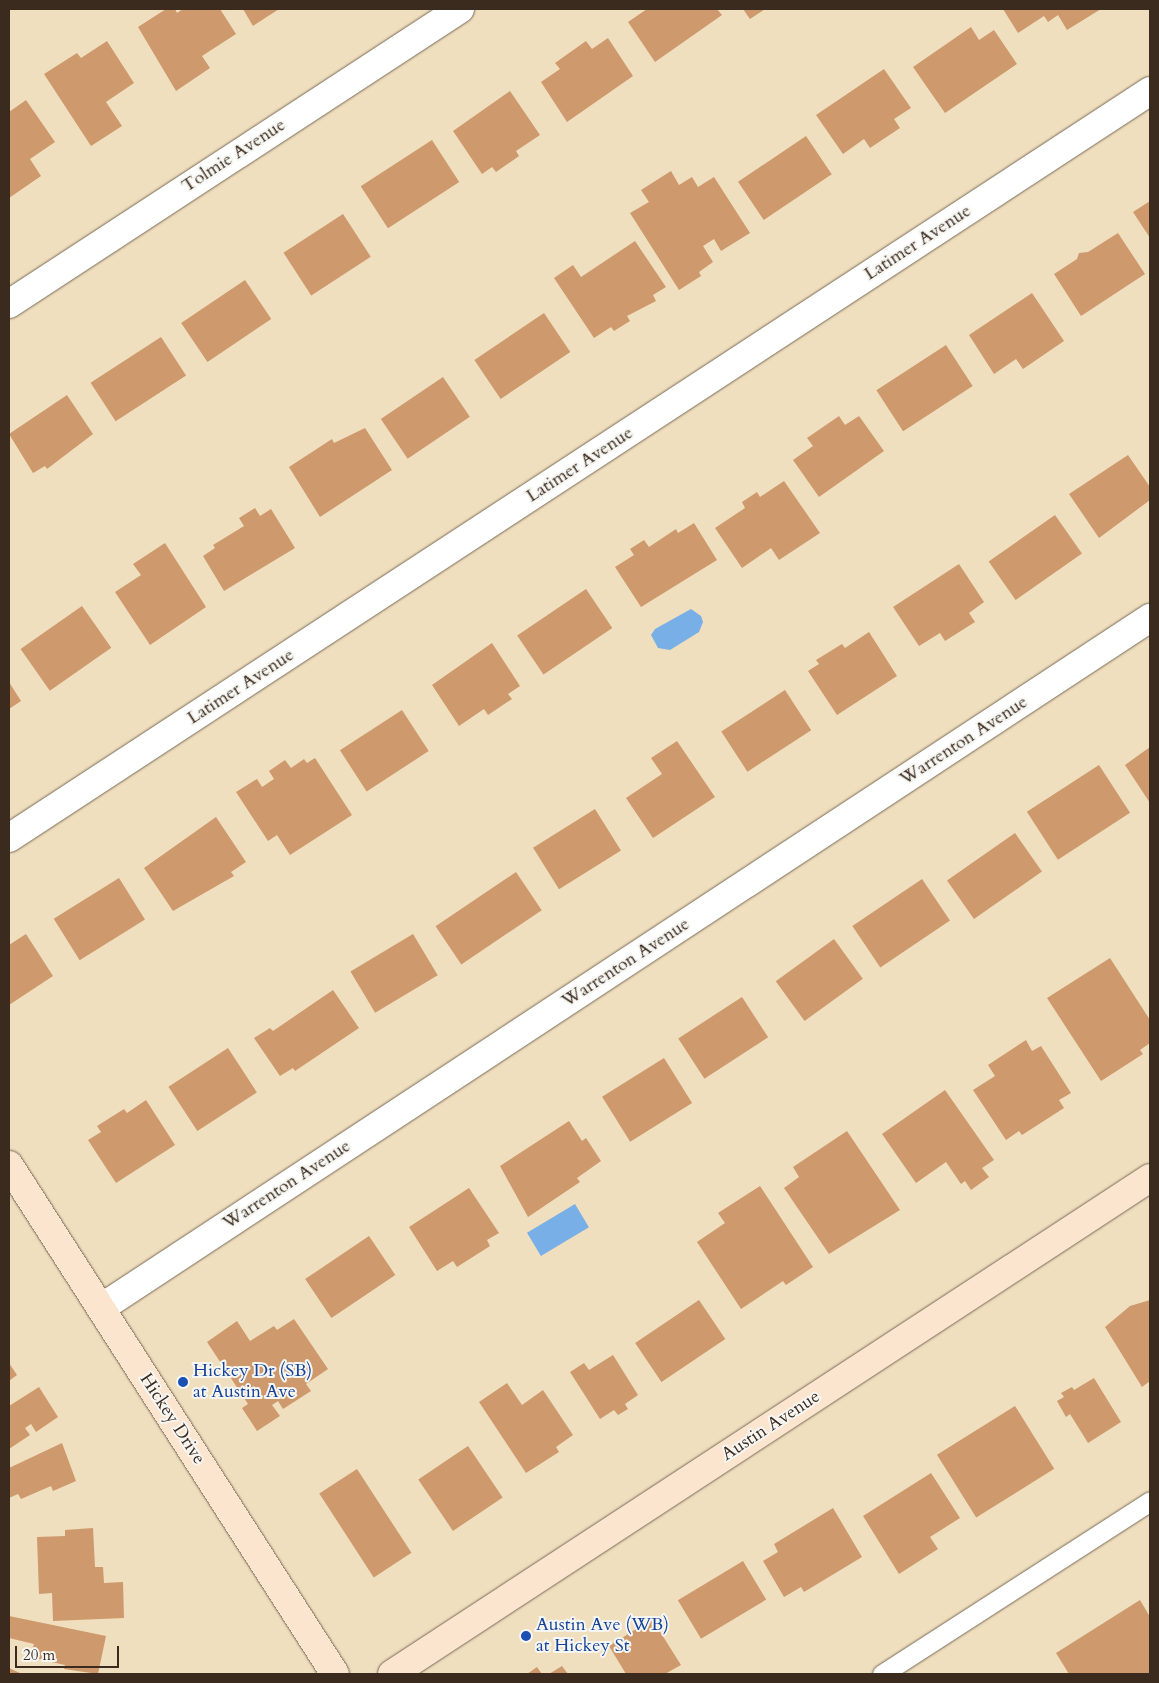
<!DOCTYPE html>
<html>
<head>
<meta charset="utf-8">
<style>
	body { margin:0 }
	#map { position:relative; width:1159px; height:1683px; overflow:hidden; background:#efdfbf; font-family:Cardo,serif }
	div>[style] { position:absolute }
	.water>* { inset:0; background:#79afe7; transform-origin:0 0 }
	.building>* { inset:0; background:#ce996c; transform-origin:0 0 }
	.roads { filter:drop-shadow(0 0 1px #7a6956) drop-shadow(0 0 1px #7a6956) }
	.lane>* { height:19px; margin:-9.5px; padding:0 9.5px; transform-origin:9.5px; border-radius:9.5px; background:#fff }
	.street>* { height:28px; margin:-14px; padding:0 14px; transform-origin:14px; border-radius:14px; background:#fff }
	.secondary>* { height:28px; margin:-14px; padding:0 14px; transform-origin:14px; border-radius:14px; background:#fbe5cf }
	.dots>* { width:14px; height:14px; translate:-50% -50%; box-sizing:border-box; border:2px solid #f6f6f2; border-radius:50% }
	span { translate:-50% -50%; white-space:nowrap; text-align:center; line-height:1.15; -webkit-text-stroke:4px #f6f6f2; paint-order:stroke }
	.street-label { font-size:18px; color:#3b2a1e }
	.transit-label { font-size:18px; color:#164399 }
	.left { translate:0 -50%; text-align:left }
	.frame { position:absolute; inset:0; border:10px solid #3b2a1e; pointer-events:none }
	.scale { position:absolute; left:15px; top:1646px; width:104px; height:22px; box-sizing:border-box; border:2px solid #3b2a1e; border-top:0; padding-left:6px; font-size:15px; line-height:18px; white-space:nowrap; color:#3b2a1e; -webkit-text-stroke:4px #f6f6f2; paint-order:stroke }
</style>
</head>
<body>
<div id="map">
	<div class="water">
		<i style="clip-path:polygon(691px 609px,701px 616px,703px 622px,699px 632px,670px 650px,658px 648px,651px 635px,655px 629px)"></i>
		<i style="left:575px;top:1204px;width:27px;height:56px;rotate:59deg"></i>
	</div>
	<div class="building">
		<i style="clip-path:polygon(166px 9px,175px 9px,177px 13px,183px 9px,220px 9px,236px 34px,202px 56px,210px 68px,176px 91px,138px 27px)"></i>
		<i style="clip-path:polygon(243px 9px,279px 9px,253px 26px)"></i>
		<i style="clip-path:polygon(647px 9px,717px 9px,722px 15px,655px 62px,628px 22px)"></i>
		<i style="clip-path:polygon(743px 9px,765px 9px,750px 19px)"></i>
		<i style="clip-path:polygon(1003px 9px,1101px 9px,1067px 30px,1058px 15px,1048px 22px,1044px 16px,1018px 33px)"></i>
		<i style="clip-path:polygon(971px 27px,979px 40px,994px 30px,1017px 64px,945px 113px,913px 67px)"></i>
		<i style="clip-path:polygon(608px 38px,633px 76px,567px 122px,541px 82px,560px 69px,555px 63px,586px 41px,592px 49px)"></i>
		<i style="clip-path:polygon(107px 41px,134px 83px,106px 102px,122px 126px,91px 146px,44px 74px,77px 53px,81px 58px)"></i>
		<i style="clip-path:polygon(884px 69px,911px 108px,894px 119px,900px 128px,870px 148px,864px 139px,843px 154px,816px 115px)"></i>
		<i style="clip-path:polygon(510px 91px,540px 135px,516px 151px,519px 156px,496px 172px,492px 167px,482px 174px,453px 131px)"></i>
		<i style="clip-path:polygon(26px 100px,55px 142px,30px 159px,41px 176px,9px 198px,9px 112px)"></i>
		<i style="left:806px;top:136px;width:46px;height:82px;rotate:56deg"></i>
		<i style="left:432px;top:140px;width:50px;height:85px;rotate:57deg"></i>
		<i style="clip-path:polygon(671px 171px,679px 185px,692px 177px,698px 187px,714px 177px,750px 233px,721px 251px,714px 239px,703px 246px,713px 262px,699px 272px,701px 276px,679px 290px,630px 213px,649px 202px,641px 190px)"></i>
		<i style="clip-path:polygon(1150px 201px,1150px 238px,1133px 212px)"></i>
		<i style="left:343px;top:214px;width:51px;height:71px;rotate:57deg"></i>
		<i style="clip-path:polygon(1118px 233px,1145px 274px,1081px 316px,1054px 274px,1077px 259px,1079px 253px,1088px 252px)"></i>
		<i style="clip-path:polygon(635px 241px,666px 287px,653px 295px,656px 301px,627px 316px,630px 321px,614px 331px,611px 327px,594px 338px,554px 278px,573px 265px,581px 277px)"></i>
		<i style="left:245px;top:280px;width:47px;height:77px;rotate:56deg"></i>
		<i style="clip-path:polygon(1032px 293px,1064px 341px,1023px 369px,1016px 359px,994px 374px,969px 335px)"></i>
		<i style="left:544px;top:313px;width:47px;height:84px;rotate:56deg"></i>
		<i style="left:161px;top:337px;width:46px;height:84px;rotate:57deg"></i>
		<i style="left:946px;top:345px;width:49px;height:83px;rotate:57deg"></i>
		<i style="left:443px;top:377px;width:48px;height:75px;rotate:56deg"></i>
		<i style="clip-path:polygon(67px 395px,93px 434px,47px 469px,45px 466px,33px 473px,9px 434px)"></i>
		<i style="clip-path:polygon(839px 416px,845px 425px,859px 416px,884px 451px,819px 497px,793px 460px,813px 446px,807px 438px)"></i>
		<i style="clip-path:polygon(365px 428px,392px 470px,320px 517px,289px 467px,332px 439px,334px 443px)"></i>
		<i style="clip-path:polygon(1128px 455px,1150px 487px,1150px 500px,1099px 538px,1069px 494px)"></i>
		<i style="clip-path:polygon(784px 481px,820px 533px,779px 560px,771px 548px,742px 568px,715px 528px,745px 508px,742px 502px,757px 492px,760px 497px)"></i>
		<i style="clip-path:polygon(255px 508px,260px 516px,271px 509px,295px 548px,224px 591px,203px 556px,215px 548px,213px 545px,244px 526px,239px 518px)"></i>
		<i style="left:1055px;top:515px;width:47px;height:81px;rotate:55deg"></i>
		<i style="clip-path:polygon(694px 523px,717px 560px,641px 607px,615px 567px,634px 555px,630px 549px,644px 540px,649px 547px,676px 529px,678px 533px)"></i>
		<i style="clip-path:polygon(165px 543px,206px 607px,150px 645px,115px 592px,141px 575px,133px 564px)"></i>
		<i style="clip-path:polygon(959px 564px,984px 602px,969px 613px,975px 622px,945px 641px,940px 633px,919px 646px,893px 607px)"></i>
		<i style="left:586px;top:589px;width:47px;height:83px;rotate:56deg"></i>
		<i style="left:82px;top:606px;width:51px;height:75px;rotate:55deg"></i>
		<i style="clip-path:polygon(869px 632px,897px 676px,837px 715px,808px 671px,819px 664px,816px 660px,842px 644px,845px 648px)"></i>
		<i style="clip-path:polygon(492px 643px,520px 686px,508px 694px,512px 699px,488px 715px,484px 709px,459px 726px,432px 685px)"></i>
		<i style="clip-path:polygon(9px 682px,21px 701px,9px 709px)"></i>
		<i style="left:785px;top:690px;width:48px;height:76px;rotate:57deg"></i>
		<i style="left:402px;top:710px;width:49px;height:74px;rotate:57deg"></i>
		<i style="clip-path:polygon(677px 741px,715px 797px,653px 838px,626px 798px,662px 774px,651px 758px)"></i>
		<i style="clip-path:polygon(1150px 747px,1150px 803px,1125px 765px)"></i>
		<i style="clip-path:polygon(315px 758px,352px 815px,290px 855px,277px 835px,268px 841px,236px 792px,257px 779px,262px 787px,274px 779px,269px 771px,285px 760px,291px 768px,304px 759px,307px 763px)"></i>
		<i style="left:1099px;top:765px;width:57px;height:86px;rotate:57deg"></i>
		<i style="left:595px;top:809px;width:49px;height:73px;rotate:58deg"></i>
		<i style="clip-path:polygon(216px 817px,246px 862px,231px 872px,234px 876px,173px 911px,144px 868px)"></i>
		<i style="left:1015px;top:833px;width:47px;height:83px;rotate:55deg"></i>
		<i style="left:516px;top:872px;width:46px;height:97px;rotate:56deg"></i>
		<i style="left:119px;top:878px;width:49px;height:77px;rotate:58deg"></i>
		<i style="left:922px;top:879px;width:50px;height:84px;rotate:56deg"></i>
		<i style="clip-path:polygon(26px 934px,53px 976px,9px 1005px,9px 945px)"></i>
		<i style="left:413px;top:934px;width:48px;height:73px;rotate:59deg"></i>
		<i style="left:834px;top:939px;width:49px;height:72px;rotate:54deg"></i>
		<i style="clip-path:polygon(1110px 958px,1150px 1020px,1150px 1043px,1140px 1050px,1143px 1054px,1101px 1081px,1047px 998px)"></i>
		<i style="clip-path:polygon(333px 990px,359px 1028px,295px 1071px,293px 1068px,280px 1076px,254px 1038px,270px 1028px,273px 1031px)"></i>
		<i style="left:742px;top:997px;width:48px;height:76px;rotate:57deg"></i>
		<i style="clip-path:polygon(1026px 1040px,1032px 1051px,1041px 1046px,1071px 1093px,1059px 1100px,1064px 1108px,1022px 1135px,1019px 1131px,1006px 1140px,973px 1090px,995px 1076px,988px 1065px)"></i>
		<i style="left:228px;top:1048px;width:53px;height:71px;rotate:57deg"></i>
		<i style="left:664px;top:1058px;width:53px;height:73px;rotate:58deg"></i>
		<i style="clip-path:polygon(945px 1090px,994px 1160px,982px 1168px,989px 1177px,971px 1190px,965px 1181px,961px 1184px,946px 1162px,916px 1183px,882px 1134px)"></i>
		<i style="clip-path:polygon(146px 1100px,175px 1145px,116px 1183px,88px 1140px,101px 1132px,97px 1126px,124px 1109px,127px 1113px)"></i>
		<i style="clip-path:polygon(569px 1121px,582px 1141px,586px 1138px,601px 1161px,577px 1178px,580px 1182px,528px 1217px,500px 1166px)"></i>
		<i style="clip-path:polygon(847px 1131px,900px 1210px,829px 1254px,784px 1188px,799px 1177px,793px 1167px)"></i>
		<i style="clip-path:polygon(760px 1186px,813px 1267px,786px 1285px,783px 1281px,741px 1309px,697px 1242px,725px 1223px,718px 1213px)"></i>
		<i style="clip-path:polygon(469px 1188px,499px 1233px,487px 1240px,490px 1246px,457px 1267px,453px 1261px,437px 1271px,409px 1227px)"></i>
		<i style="left:369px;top:1236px;width:47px;height:77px;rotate:56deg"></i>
		<i style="left:699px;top:1300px;width:47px;height:77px;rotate:56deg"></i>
		<i style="clip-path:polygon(1150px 1300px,1150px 1381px,1142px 1387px,1105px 1327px,1130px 1306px)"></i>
		<i style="clip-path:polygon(294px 1319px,328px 1369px,306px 1384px,311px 1391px,283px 1409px,278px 1401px,272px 1405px,280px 1416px,257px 1431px,242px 1408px,248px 1404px,207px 1342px,237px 1321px,250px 1341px,274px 1326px,277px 1330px)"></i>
		<i style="clip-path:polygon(613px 1355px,638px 1395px,625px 1404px,628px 1409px,618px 1415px,614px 1410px,600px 1419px,570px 1372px,584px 1363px,589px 1370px)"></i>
		<i style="clip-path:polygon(9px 1363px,17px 1375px,9px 1381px)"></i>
		<i style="clip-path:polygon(1094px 1378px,1121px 1422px,1088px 1443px,1070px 1414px,1066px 1417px,1057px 1401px,1064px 1397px,1061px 1393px,1072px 1387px,1074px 1390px)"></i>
		<i style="clip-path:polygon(507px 1383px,522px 1405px,543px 1390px,573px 1435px,556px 1447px,559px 1452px,526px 1473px,479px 1402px)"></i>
		<i style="clip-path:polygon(39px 1387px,58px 1417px,36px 1432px,31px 1424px,25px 1428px,30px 1435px,9px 1449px,9px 1406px)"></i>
		<i style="left:1015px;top:1406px;width:74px;height:92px;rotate:58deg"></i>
		<i style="clip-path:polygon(62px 1443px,76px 1481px,53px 1491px,51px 1486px,21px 1499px,18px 1494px,9px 1498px,9px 1468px)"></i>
		<i style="left:468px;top:1446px;width:62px;height:60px;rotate:56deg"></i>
		<i style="left:357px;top:1469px;width:100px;height:45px;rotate:57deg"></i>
		<i style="clip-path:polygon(931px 1473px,960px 1518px,930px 1537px,938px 1549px,899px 1574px,863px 1516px)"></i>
		<i style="clip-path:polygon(833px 1508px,862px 1557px,804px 1592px,801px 1587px,784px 1597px,763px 1561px,778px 1552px,774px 1544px)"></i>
		<i style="clip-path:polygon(93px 1528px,95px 1567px,103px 1567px,104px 1583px,123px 1582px,124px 1618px,53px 1621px,52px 1593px,39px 1594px,37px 1537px,65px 1536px,65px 1530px)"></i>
		<i style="left:743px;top:1561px;width:45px;height:76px;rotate:59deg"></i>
		<i style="clip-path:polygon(1140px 1600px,1150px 1617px,1150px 1674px,1069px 1674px,1056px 1653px)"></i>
		<i style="clip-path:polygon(9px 1616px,106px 1636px,98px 1674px,64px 1669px,65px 1665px,30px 1657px,34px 1644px,9px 1638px)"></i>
		<i style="clip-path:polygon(652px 1619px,681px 1665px,665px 1674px,626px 1674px,609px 1646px)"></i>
		<i style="clip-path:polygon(562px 1666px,568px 1674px,549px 1674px)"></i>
		<i style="clip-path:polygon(537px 1667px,542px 1674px,527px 1674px)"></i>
		<i style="clip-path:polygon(9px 1668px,22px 1674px,9px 1674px)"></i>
	</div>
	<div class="roads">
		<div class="lane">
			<i style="left:882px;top:1674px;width:319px;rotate:-32.8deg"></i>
		</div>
		<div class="street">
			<i style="left:9px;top:304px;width:539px;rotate:-33.19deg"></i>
			<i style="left:9px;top:838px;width:1364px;rotate:-33.21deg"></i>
			<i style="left:101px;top:1308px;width:1256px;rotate:-33.34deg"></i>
		</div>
		<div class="secondary">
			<i style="left:9px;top:1165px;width:604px;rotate:57.36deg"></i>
			<i style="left:392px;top:1674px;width:906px;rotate:-33.2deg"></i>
		</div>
	</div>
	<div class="dots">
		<i style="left:183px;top:1382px;background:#1a4fb4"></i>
		<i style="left:526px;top:1636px;background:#1a4fb4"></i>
	</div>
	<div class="street-label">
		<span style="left:234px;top:156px;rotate:-33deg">Tolmie Avenue</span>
		<span style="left:918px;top:243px;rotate:-33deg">Latimer Avenue</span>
		<span style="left:580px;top:465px;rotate:-33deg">Latimer Avenue</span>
		<span style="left:241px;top:687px;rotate:-33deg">Latimer Avenue</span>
		<span style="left:964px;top:741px;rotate:-33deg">Warrenton Avenue</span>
		<span style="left:626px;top:963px;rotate:-33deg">Warrenton Avenue</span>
		<span style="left:287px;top:1185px;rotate:-33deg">Warrenton Avenue</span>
		<span style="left:172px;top:1419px;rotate:57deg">Hickey Drive</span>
		<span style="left:771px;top:1426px;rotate:-33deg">Austin Avenue</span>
	</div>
	<div class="transit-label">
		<span class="left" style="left:193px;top:1382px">Hickey Dr (SB)<br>at Austin Ave</span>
		<span class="left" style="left:536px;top:1636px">Austin Ave (WB)<br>at Hickey St</span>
	</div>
	<div class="frame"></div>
	<div class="scale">20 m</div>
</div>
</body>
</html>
